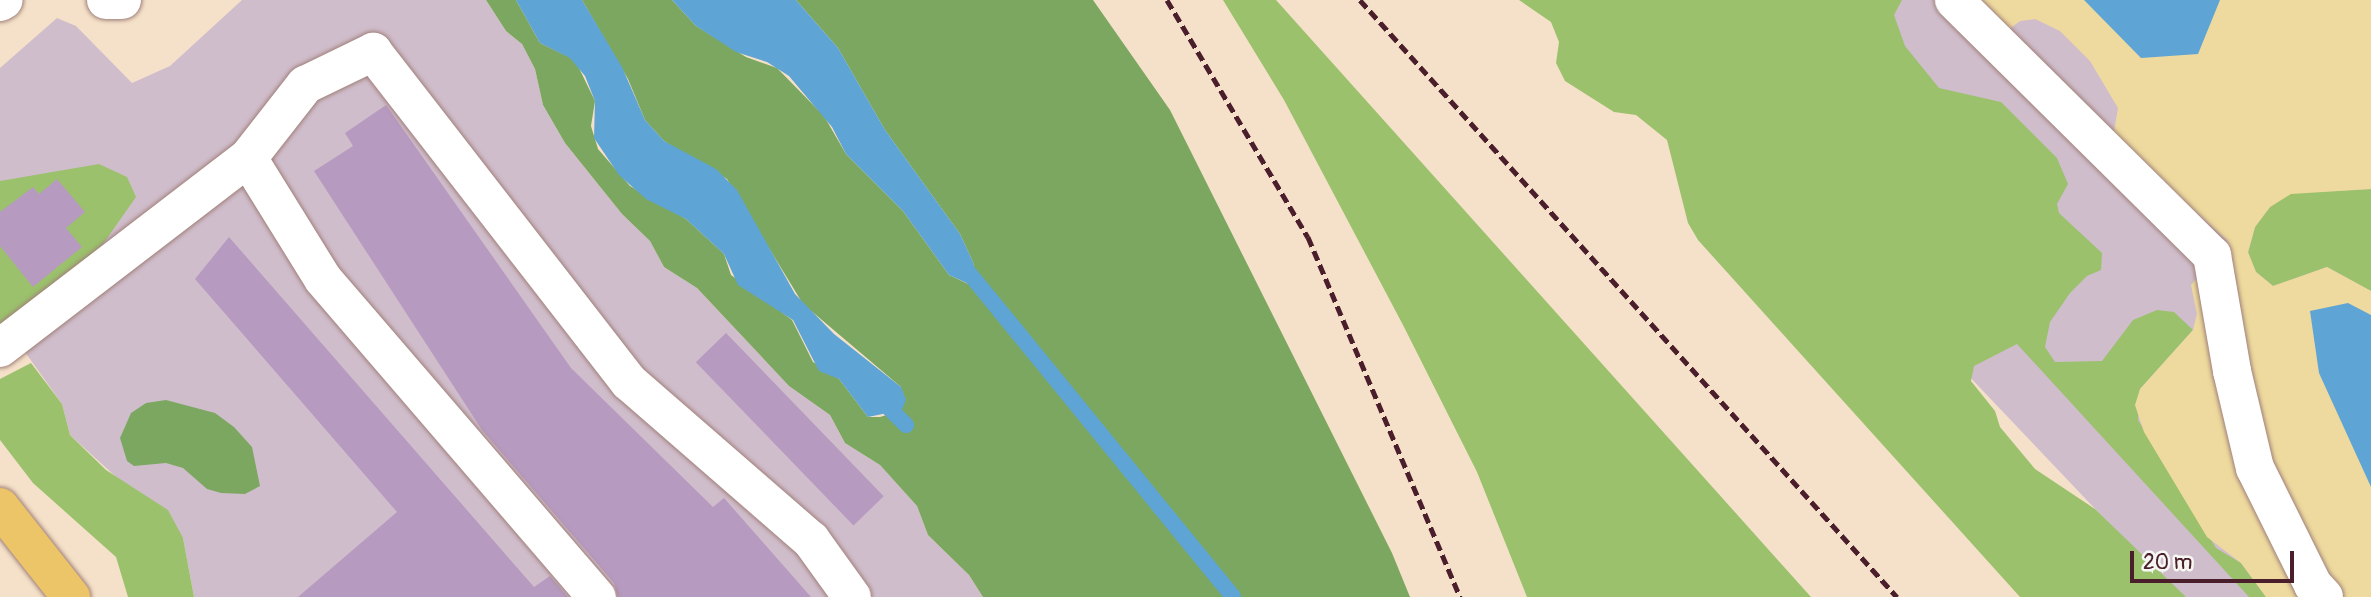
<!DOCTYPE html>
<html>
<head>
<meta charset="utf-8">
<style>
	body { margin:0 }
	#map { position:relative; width:2371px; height:597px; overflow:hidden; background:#f5e1c9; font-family:Pangolin,sans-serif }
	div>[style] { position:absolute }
	.industrial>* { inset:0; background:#d0bdcc }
	.green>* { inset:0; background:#9bc16c }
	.forest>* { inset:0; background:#7ca760 }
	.sand>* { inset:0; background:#eeda9e }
	.water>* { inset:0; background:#5ea4d4 }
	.stream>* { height:16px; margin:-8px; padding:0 8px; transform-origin:8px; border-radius:8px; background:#5ea4d4 }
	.building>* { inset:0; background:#b79ac0; transform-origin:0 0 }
	.roads { filter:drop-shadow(0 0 2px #a0807a) drop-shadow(0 0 2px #a0807a) }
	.minor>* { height:38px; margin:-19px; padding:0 19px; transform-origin:19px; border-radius:19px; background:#fff }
	.major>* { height:38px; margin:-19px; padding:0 19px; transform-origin:19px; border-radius:19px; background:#edc569 }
	.rail>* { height:5px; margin-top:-2.5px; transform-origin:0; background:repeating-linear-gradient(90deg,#4a1f2b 0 10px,transparent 0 15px) }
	span { translate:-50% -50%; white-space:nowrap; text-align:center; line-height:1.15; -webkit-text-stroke:5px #f6f6f2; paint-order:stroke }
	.scale { position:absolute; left:2130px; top:551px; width:164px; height:32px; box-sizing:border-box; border:4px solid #4a1f2b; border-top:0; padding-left:9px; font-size:21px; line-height:24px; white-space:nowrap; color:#4a1f2b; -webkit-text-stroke:5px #f6f6f2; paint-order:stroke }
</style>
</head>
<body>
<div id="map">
	<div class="industrial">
		<i style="clip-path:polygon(242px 0,486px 0,506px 31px,522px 44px,535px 69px,543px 105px,565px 143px,622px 214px,650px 241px,664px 267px,697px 288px,789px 386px,830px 415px,845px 443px,880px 465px,917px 506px,928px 535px,969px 575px,983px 597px,194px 597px,183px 538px,70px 435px,62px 404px,0 317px,0 68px,57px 18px,76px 26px,132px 83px,170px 66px)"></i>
		<i style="clip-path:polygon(1611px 0,2371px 0,2371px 597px,2179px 597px)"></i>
	</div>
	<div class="green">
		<i style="clip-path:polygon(1223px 0,1276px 0,1811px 597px,1527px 597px,1477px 472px,1403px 325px,1284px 100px)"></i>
		<i style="clip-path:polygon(1519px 0,1902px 0,1894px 15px,1905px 46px,1939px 88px,2001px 102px,2057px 158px,2068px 184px,2057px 204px,2059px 213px,2102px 253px,2101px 270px,2087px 276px,2070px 293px,2050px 322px,2045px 347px,2055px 362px,2102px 361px,2133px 320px,2157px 310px,2174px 312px,2193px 330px,2140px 389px,2138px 420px,2216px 548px,2241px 563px,2266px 597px,2249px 597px,2017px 344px,1974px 366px,1971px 381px,1995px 411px,2000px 427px,2035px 469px,2095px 509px,2186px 597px,2020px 597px,1698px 240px,1688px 223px,1667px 140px,1636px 115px,1614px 112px,1565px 81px,1556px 63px,1559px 42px,1551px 22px)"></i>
		<i style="clip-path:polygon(99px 164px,127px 177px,136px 197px,103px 244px,0 332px,0 181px)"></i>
		<i style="clip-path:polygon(2371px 189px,2371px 291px,2327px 267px,2273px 286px,2256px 272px,2248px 253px,2255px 227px,2270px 207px,2291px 193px)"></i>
		<i style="clip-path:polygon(31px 363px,62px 404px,70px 435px,106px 470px,168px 510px,183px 538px,194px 597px,128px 597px,116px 557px,33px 483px,0 440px,0 379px)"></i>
	</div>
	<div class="forest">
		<i style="clip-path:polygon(486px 0,516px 0,540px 43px,571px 58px,578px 66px,595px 101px,591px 126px,598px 149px,630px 186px,686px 219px,724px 254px,731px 275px,792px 320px,813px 362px,839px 379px,868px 417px,880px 417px,902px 410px,901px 387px,803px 304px,727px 179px,664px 141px,645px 120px,628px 79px,582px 0,672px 0,696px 26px,746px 57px,777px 68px,824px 116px,846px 154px,903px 211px,949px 275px,977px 288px,973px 262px,960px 234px,885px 130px,838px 48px,796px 0,1093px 0,1170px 110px,1392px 553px,1410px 597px,983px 597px,969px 575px,928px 535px,917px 506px,880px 465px,845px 443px,830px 415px,789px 386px,697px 288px,664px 267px,650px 241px,622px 214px,565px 143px,543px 105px,535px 69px,522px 44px,506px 31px)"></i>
		<i style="clip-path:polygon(166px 400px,215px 413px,234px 427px,252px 447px,260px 486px,245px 494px,221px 493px,207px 489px,183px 468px,166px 463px,134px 466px,127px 461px,120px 438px,131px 413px,146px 403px)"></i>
	</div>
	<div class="sand">
		<i style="clip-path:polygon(1979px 0,2371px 0,2371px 189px,2291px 194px,2270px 207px,2255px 227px,2248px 252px,2256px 272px,2273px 286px,2327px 267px,2371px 291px,2371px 597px,2266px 597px,2241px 563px,2207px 537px,2144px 432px,2135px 405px,2140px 389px,2193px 330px,2197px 314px,2191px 285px,2228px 241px,2113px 137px,2118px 108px,2090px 61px,2060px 31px,2035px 19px,2020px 21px,2008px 30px)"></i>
	</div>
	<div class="water">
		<i style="clip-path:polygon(516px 0,582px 0,622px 67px,645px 120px,664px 141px,716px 169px,737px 190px,795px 294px,834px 334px,901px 387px,906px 400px,902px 410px,868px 417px,839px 379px,819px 371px,793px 320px,738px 285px,724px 254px,686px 219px,646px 199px,619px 175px,594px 138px,595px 101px,585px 76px,570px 58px,540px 43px)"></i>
		<i style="clip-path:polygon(672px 0,796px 0,838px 48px,885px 130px,960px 234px,973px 262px,978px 288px,949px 275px,903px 211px,846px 154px,832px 127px,789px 76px,767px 62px,736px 52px,696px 26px)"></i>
		<i style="clip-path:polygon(2084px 0,2220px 0,2198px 54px,2141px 58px)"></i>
		<i style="clip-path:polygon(2348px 303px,2371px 315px,2371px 487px,2319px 373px,2310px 311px)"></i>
	</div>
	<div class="stream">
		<i style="left:965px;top:268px;width:424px;rotate:50.8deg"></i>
		<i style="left:880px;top:399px;width:37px;rotate:45deg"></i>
	</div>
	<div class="building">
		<i style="clip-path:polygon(386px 105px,571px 368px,713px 507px,724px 498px,811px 597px,618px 597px,614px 583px,482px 430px,314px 171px,353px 146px,345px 133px)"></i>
		<i style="clip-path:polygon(57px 179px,85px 212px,66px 228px,82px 247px,33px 287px,0 246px,0 212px,33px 187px,39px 194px)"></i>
		<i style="clip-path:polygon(229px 237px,534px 587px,550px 576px,568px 597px,298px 597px,397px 512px,195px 279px)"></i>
		<i style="left:726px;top:333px;width:227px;height:42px;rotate:46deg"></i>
	</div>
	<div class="roads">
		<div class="minor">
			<i style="left:106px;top:0;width:16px"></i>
			<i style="left:1954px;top:0;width:363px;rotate:44.7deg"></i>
			<i style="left:2212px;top:255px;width:118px;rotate:80.2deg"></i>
			<i style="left:2232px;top:371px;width:100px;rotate:76.7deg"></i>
			<i style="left:2255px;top:468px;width:131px;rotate:63.6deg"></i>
			<i style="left:2313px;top:585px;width:16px;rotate:47deg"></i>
			<i style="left:0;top:2px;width:4px;rotate:-27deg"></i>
			<i style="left:248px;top:158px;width:142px;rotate:58.2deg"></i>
			<i style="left:323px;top:279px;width:420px;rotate:49.3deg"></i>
			<i style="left:0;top:348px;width:312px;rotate:-37.5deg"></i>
			<i style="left:248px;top:158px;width:93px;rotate:-52deg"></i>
			<i style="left:305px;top:85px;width:76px;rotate:-25.9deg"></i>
			<i style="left:373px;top:52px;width:418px;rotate:52.2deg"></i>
			<i style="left:629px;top:382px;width:241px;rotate:41deg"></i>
			<i style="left:811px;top:540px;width:70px;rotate:54.3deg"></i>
		</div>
		<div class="major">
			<i style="left:0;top:507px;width:115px;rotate:51.7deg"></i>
		</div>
	</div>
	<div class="rail">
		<i style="left:1167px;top:0;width:276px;rotate:59.3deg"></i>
		<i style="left:1308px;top:237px;width:391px;rotate:67.1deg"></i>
		<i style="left:1360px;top:0;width:803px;rotate:48.03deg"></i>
	</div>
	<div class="scale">20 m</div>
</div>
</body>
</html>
